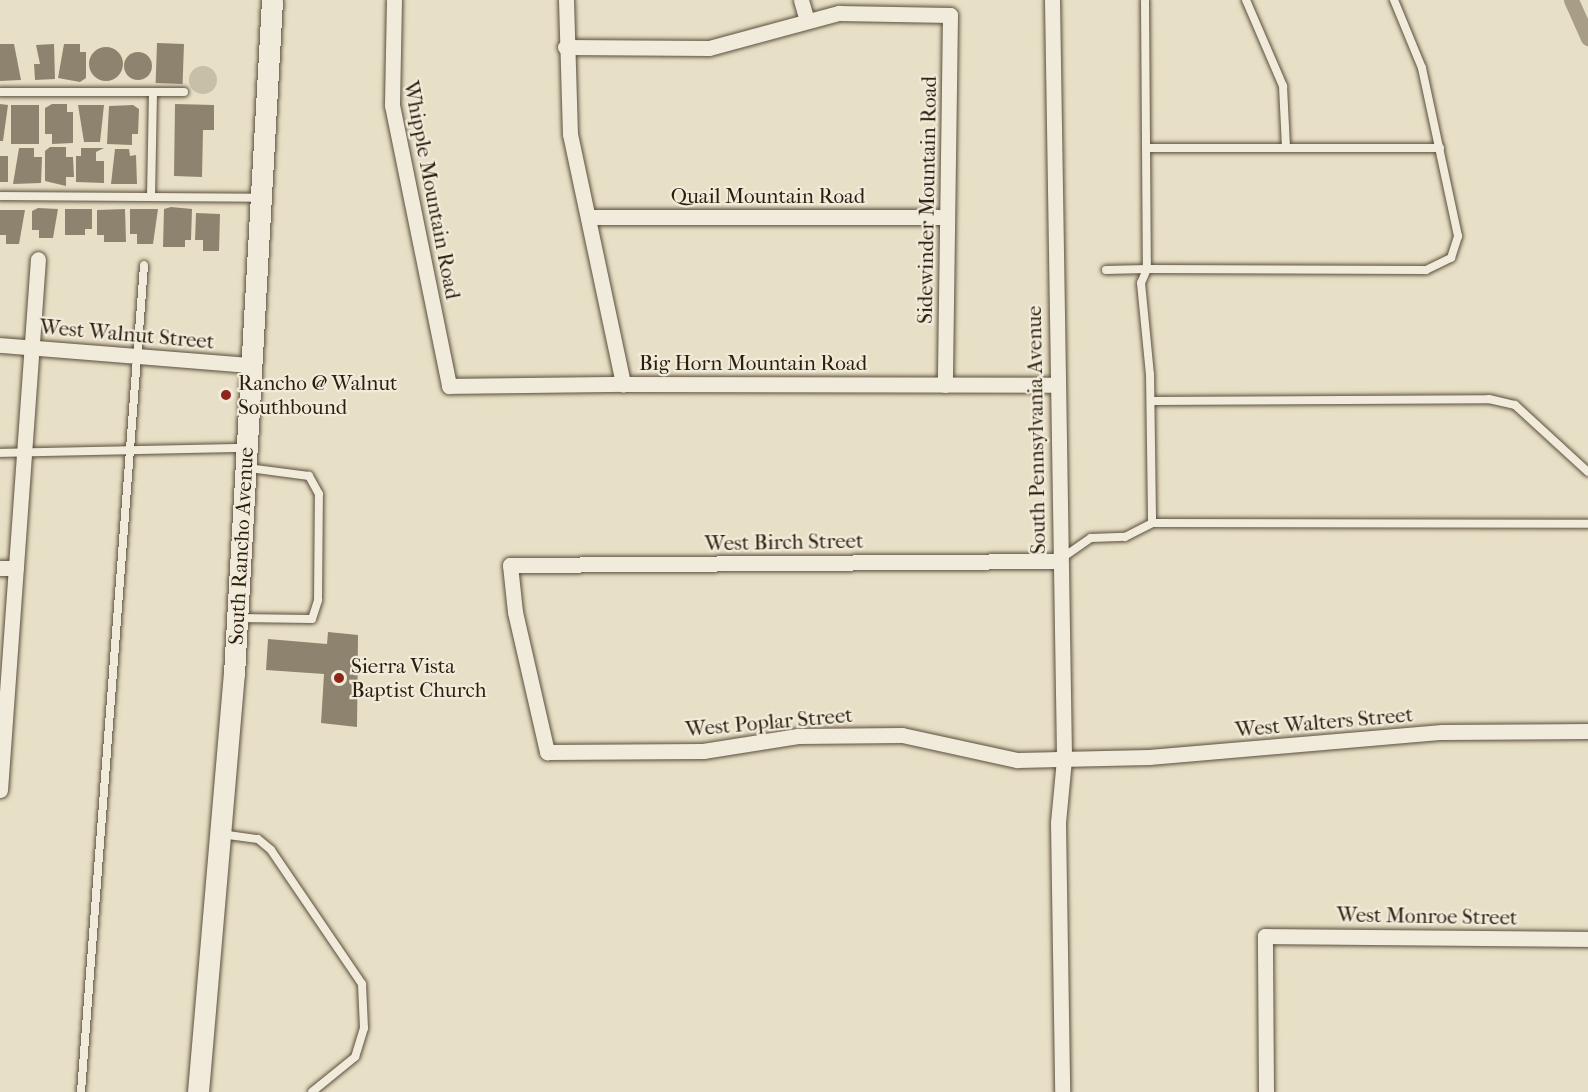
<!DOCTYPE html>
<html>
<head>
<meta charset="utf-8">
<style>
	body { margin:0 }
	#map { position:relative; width:1588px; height:1092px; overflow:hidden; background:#e8e0c6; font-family:"IM FELL French Canon",serif }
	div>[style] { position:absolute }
	.green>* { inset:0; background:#c8bfa7 }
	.round { border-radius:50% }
	.canal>* { height:15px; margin:-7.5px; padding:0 7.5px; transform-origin:7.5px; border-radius:7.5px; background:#a89e87 }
	.building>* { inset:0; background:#8e836e; transform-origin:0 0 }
	.roads { filter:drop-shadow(0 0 2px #5b4e3c) drop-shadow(0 0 2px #5b4e3c) }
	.lane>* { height:8px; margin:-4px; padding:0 4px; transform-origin:4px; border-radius:4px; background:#f0ebda }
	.street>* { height:15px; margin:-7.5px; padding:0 7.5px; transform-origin:7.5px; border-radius:7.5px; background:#f0ebda }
	.secondary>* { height:21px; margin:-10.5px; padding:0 10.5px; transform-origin:10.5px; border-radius:10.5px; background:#f0ebda }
	.dots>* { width:16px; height:16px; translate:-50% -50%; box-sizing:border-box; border:3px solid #f0ebda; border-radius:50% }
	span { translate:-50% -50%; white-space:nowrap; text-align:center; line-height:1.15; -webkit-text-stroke:4.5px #f0ebda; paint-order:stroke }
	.street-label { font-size:21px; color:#2c1e0e }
	.poi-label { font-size:21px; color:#2c1e0e }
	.left { translate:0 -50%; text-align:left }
</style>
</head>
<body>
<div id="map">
	<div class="green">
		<i class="round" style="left:189px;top:66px;width:28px;height:28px"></i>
	</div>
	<div class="canal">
		<i style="left:1571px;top:0;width:42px;rotate:65.9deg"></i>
	</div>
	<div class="building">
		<i style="left:157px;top:43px;width:27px;height:40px;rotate:2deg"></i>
		<i style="clip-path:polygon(0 44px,14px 44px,21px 80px,0 81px)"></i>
		<i style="clip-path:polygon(54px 44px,55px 79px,35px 80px,34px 64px,40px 64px,36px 45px)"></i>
		<i style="clip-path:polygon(64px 44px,80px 44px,80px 52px,86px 52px,86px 78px,80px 82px,58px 78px)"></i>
		<i class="round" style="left:89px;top:47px;width:34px;height:34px"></i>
		<i class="round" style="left:124px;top:52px;width:28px;height:28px"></i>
		<i style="clip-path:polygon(0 104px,8px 105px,3px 141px,0 141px)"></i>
		<i style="clip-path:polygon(52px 104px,67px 104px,67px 112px,73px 112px,73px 143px,52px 144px,52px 134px,45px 134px,45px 108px)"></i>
		<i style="clip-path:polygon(175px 104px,214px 105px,214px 130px,203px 130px,202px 177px,174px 176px)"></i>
		<i style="left:11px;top:105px;width:28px;height:39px"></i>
		<i style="clip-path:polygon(78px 105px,104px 105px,100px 142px,84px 142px)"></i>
		<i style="clip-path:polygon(133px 105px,139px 109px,138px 134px,132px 134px,132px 145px,107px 144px,109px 106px)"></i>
		<i style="clip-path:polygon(50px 147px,66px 147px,66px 157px,73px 157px,74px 177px,66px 177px,66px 186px,45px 181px,45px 151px)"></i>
		<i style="clip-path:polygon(19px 148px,34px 148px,34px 157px,42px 157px,41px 183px,13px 184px)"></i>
		<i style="clip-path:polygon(81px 148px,104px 148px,96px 152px,96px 161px,104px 161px,104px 183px,76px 182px,76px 156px,81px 156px)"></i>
		<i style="clip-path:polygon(115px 149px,129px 149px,130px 156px,136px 155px,137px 184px,111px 184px)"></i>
		<i style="left:0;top:156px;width:8px;height:26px"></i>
		<i style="clip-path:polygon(171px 207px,192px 209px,191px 240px,185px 240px,185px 247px,163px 247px,164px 209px)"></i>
		<i style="clip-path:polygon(38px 208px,58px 209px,53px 238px,39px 238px,39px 230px,32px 230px,32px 211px)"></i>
		<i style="clip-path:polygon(65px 209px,92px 209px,92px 229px,85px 229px,85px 235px,65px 235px)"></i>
		<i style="clip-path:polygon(125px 209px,126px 242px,104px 242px,104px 235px,97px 235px,97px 210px)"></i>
		<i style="clip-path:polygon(130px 209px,158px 209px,153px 244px,137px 244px,137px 234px,130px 234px)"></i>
		<i style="clip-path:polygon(0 210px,25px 210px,19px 244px,6px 244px,6px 235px,0 235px)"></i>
		<i style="clip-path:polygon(196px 213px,220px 214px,219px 251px,203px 251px,203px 240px,195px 240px)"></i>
		<i style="clip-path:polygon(328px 632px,358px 635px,357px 727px,321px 723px,324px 674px,266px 670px,268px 639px,327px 644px)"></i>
	</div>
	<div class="roads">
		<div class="lane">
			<i style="left:1145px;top:0;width:269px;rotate:89.6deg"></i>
			<i style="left:1147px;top:269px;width:279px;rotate:0.2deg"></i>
			<i style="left:1426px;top:270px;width:28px;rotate:-26deg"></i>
			<i style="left:1451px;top:258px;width:23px;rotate:-72deg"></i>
			<i style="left:1458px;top:236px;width:172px;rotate:-102.1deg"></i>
			<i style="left:1422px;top:68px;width:74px;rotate:-112.4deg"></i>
			<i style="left:1246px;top:0;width:94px;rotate:66.7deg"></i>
			<i style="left:1283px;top:86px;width:62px;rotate:87.2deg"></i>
			<i style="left:1286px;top:148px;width:154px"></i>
			<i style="left:0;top:92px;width:184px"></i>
			<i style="left:1146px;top:148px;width:140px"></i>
			<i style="left:0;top:196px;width:259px;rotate:0.4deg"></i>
			<i style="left:151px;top:197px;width:105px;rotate:-88.9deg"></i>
			<i style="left:1106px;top:270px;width:41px;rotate:-1.4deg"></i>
			<i style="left:1147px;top:269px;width:15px;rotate:113deg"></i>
			<i style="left:1141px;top:283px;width:91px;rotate:84.4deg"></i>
			<i style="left:1150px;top:374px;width:149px;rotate:89.2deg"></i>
			<i style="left:1151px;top:401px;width:338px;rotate:-0.3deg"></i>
			<i style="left:1489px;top:399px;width:27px;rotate:13deg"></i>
			<i style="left:1515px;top:405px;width:99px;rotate:42.5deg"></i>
			<i style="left:0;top:453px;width:244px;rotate:-1.2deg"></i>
			<i style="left:1062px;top:558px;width:35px;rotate:-35deg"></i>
			<i style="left:1091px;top:538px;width:34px;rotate:-2deg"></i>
			<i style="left:1125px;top:537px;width:30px;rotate:-27deg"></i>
			<i style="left:1152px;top:523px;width:436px;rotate:0.1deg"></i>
			<i style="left:238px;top:618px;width:74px;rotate:0.8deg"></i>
			<i style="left:312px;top:619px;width:20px;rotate:-72deg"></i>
			<i style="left:318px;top:600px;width:106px;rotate:-89.5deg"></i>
			<i style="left:319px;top:494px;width:21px;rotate:-119deg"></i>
			<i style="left:309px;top:476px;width:62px;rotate:-172.5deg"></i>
			<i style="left:221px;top:834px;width:37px;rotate:8deg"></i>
			<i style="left:258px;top:839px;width:17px;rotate:40deg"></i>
			<i style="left:271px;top:850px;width:162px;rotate:55.8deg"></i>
			<i style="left:362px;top:984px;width:44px;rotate:87.4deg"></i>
			<i style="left:364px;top:1028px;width:30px;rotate:107deg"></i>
			<i style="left:355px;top:1057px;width:55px;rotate:140.9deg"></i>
			<i style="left:81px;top:1092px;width:829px;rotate:-85.64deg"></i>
		</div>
		<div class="street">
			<i style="left:394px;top:0;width:105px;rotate:91.1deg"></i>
			<i style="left:392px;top:105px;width:287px;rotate:78.5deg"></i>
			<i style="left:449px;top:386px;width:174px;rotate:-0.7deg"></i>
			<i style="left:566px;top:0;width:134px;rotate:88.3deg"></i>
			<i style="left:570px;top:134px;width:256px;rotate:78deg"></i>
			<i style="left:623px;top:384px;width:433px;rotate:0.1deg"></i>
			<i style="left:801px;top:0;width:19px;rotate:74deg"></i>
			<i style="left:1052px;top:0;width:759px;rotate:89.09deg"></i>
			<i style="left:1064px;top:759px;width:64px;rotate:95.4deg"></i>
			<i style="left:1058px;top:823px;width:269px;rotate:89.1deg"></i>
			<i style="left:565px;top:47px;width:144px;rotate:0.4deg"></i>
			<i style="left:709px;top:48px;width:135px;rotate:-15.1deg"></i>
			<i style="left:839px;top:13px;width:111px;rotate:1deg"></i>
			<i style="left:950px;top:15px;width:370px;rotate:90.8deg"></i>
			<i style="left:588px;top:217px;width:359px"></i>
			<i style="left:0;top:345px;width:252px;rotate:4.6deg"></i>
			<i style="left:1058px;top:561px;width:548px;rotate:179.58deg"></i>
			<i style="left:510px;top:565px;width:47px;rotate:83.9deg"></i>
			<i style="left:515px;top:612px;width:144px;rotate:77.1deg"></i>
			<i style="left:547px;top:752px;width:156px;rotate:-0.4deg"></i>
			<i style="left:703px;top:751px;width:96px;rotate:-9deg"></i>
			<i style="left:798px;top:736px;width:104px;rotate:-0.6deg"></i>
			<i style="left:902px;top:735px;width:118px;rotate:12.3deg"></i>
			<i style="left:1017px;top:760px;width:132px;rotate:-1.3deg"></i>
			<i style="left:1149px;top:757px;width:294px;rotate:-4.9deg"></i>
			<i style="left:1442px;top:732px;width:146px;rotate:-0.4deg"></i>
			<i style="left:0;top:568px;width:16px"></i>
			<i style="left:0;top:790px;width:532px;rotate:-85.91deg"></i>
			<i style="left:1266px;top:1092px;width:156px;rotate:-90.4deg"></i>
			<i style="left:1265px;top:936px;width:323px;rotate:0.5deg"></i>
		</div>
		<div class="secondary">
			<i style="left:198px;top:1092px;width:420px;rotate:-85.1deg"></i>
			<i style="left:234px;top:674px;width:675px;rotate:-86.77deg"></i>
		</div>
	</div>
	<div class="dots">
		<i style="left:226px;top:395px;background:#8f2418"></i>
		<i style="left:339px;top:678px;background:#8f2418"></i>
	</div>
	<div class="street-label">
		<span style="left:432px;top:190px;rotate:79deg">Whipple Mountain Road</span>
		<span style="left:768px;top:196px">Quail Mountain Road</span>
		<span style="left:927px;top:200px;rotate:-89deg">Sidewinder Mountain Road</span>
		<span style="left:127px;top:334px;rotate:5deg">West Walnut Street</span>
		<span style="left:753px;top:363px">Big Horn Mountain Road</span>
		<span style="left:1036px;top:430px;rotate:-91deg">South Pennsylvania Avenue</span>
		<span style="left:784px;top:542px;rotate:-1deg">West Birch Street</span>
		<span style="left:241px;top:546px;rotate:-87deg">South Rancho Avenue</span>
		<span style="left:769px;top:722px;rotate:-5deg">West Poplar Street</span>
		<span style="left:1324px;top:722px;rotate:-5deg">West Walters Street</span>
		<span style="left:1427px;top:916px;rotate:1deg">West Monroe Street</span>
	</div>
	<div class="poi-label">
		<span class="left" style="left:238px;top:395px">Rancho @ Walnut<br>Southbound</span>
		<span class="left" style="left:351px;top:678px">Sierra Vista<br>Baptist Church</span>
	</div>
</div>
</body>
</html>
